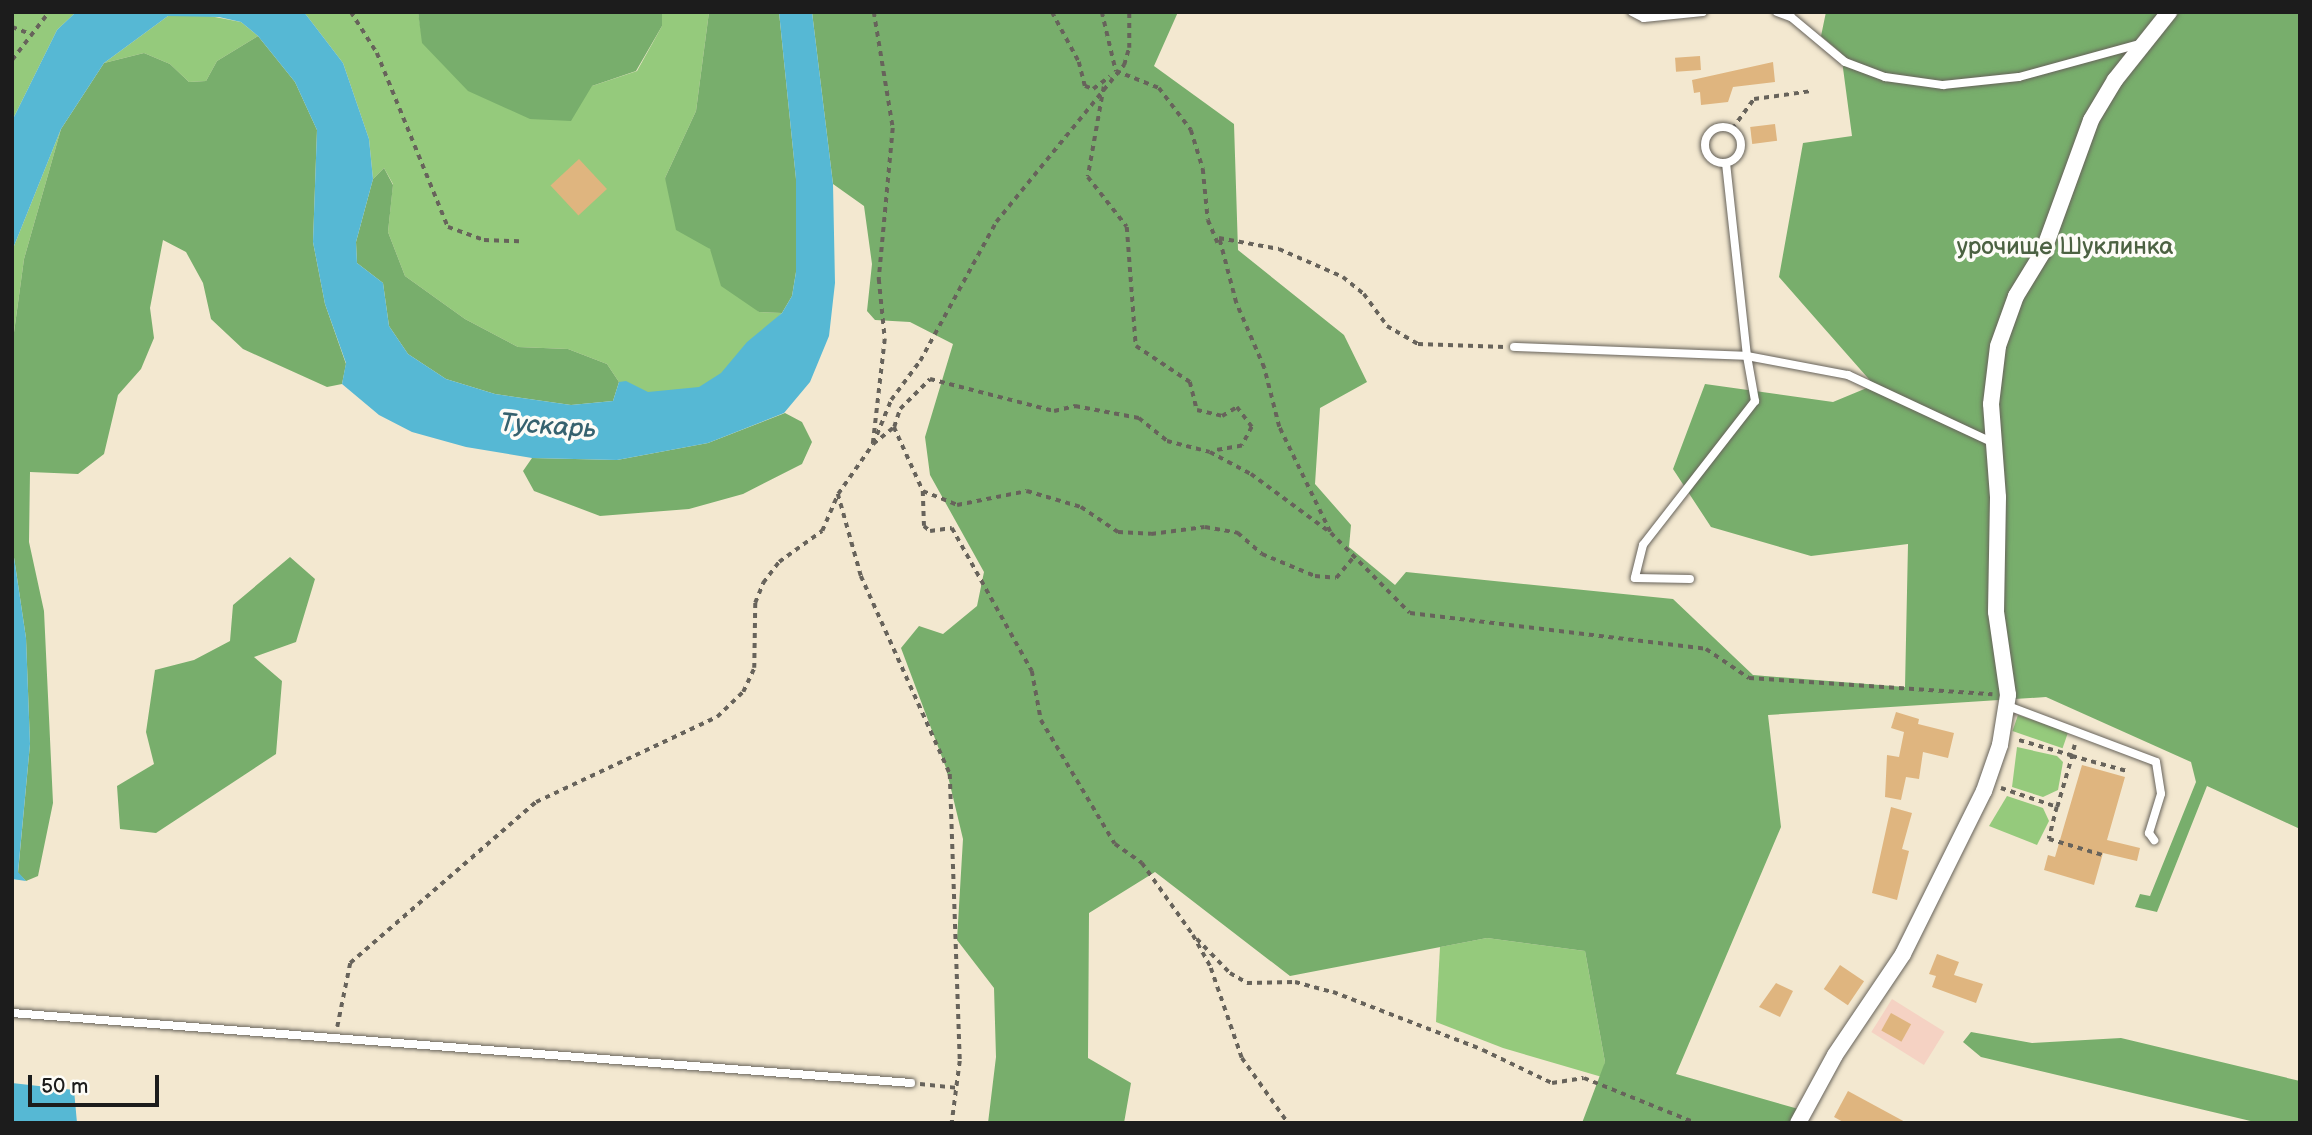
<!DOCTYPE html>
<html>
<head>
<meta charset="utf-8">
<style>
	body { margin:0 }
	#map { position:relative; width:2312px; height:1135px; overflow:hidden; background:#f3e8d0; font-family:"Balsamiq Sans",sans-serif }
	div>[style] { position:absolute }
	.built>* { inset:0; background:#f5d2c3; transform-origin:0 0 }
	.green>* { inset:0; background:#95ca7c; transform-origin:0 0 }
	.forest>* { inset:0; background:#78ae6c }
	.water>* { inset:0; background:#56b8d4 }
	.building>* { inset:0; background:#dfb57f; transform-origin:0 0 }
	.path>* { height:3.5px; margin-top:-1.75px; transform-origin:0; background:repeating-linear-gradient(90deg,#67635b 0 5px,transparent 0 10px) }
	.roads { filter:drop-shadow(0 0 2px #67635b) drop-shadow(0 0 2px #67635b) }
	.service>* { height:8px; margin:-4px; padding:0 4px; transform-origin:4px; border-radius:4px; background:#fff }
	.service>.ring { margin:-4px; padding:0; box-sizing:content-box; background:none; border:8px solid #fff; border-radius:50% }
	.minor>* { height:16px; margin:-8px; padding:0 8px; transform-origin:8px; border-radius:8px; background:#fff }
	span { translate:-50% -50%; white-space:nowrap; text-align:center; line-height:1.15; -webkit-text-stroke:7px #fdfcf7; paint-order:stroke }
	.park-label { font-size:24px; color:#4c6242 }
	.water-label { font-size:26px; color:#36626f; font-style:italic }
	.frame { position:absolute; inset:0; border:14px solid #1c1c1c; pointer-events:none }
	.scale { position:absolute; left:28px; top:1075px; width:131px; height:32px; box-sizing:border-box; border:4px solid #1c1c1c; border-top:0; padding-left:9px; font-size:21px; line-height:24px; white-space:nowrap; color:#1c1c1c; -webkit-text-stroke:5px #fdfcf7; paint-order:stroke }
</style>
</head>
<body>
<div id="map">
	<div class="built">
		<i style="left:1892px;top:999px;width:62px;height:39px;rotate:32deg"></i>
	</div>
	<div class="green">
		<i style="clip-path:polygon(12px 12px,76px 12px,57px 30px,12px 121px)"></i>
		<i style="clip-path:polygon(304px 12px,418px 12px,423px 43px,592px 86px,637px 71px,662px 26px,662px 12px,709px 12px,696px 111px,665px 178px,710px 249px,759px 312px,782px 313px,707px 390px,661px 402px,619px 382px,607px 364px,568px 349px,518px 347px,465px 319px,405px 276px,388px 232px,393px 184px,384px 168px,373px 179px,369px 139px,343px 63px)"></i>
		<i style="clip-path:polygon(194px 13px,241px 22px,258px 36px,217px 61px,206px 81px,189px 82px,170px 64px,144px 53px,104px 63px,168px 16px)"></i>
		<i style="clip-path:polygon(61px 129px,24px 259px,12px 347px,12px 251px)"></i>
		<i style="left:2018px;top:715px;width:53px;height:17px;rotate:19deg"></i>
		<i style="clip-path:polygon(2017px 747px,2057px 756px,2063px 762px,2058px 790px,2043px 797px,2012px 787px)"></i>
		<i style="clip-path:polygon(2007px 796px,2043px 808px,2049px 821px,2037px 845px,1989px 826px)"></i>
		<i style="clip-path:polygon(1487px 938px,1585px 951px,1605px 1062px,1602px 1077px,1503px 1048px,1436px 1022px,1440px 947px)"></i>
	</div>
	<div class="forest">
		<i style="clip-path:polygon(418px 12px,662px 12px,662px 26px,636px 71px,592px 86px,571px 121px,530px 119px,468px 91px,422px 43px)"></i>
		<i style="clip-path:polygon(709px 12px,779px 12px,796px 179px,796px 272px,792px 296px,782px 313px,759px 312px,721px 286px,710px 249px,676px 230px,665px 178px,696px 111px)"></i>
		<i style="clip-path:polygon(812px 12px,1178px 12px,1154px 66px,1234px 124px,1238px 250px,1344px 335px,1367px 382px,1320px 408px,1315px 484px,1351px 525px,1349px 547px,1395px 585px,1406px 572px,1673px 599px,1753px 675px,1905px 687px,1908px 544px,1811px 556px,1711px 527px,1673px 469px,1705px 384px,1833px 402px,1874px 385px,1779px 277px,1803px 143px,1852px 136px,1841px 53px,1821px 36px,1826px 12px,2300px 12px,2300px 829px,2207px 786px,2157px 912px,2135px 907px,2140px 894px,2150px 896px,2196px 782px,2191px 762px,2046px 697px,1768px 715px,1781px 827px,1676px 1074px,1802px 1110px,1795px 1123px,1582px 1123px,1605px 1062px,1585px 951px,1487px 938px,1290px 976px,1155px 872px,1089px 913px,1088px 1058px,1131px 1083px,1124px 1123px,988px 1123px,996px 1057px,994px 988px,957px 940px,963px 839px,946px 768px,901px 648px,919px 626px,943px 634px,977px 606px,984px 572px,930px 475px,925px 437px,953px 344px,910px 322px,875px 320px,867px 311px,872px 264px,864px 206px,833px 184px)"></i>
		<i style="clip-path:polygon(258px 36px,295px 82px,317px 130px,313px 242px,325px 304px,346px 364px,342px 384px,327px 387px,243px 349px,211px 319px,203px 283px,186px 252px,163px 240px,150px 308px,154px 338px,141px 369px,118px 395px,104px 454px,78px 474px,30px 472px,29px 542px,44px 611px,53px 803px,38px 876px,26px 881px,18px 873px,30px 744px,26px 638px,12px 544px,12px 347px,24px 259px,61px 129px,104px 63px,144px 53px,170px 64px,189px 82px,206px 81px,217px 61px)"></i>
		<i style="clip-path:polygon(384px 168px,393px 185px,388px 232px,405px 276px,465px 319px,518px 347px,568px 349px,607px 364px,619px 382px,613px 401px,571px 405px,495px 394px,446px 379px,408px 354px,389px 326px,383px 283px,357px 263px,356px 242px,373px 179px)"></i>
		<i style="clip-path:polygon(785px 413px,802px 422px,812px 442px,802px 464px,743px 494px,689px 509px,600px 516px,534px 491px,523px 471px,532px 458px,617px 460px,708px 443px)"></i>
		<i style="clip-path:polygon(290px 557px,315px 579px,296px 642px,254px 657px,282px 681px,276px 754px,156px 833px,120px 829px,117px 786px,154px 764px,146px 732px,155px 670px,194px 660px,230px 641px,233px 605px)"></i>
		<i style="clip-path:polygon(1971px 1032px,2032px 1043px,2121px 1038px,2300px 1081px,2300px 1123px,2259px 1123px,1981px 1057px,1963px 1042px)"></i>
	</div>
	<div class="water">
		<i style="clip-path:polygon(76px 12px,304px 12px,343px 63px,369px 139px,373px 179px,356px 242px,357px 263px,383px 283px,389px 326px,408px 354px,446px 379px,495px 394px,571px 405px,613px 401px,619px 382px,626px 381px,648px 392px,699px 387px,721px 373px,747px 342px,782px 313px,792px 296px,796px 272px,796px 179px,779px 12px,812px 12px,833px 184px,835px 283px,829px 336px,810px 382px,784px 413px,708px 443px,617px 460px,532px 458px,466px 447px,412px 432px,379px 415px,342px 384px,346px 363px,325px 304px,313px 242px,317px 130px,295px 82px,258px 36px,241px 22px,219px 17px,168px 16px,104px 63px,61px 129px,12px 251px,12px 121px,57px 30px)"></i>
		<i style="clip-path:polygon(12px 544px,26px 638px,30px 744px,18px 872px,26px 881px,12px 879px)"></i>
		<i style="clip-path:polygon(12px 1083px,74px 1090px,77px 1123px,12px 1123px)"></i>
	</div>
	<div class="building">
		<i style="left:1700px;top:56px;width:14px;height:25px;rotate:86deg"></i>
		<i style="clip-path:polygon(1773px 62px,1775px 82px,1733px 87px,1728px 102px,1701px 105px,1700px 92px,1694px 93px,1692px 80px)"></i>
		<i style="left:1775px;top:124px;width:17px;height:25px;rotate:83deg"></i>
		<i style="left:579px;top:159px;width:41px;height:39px;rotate:47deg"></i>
		<i style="clip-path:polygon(1896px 712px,1919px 719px,1918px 724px,1954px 733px,1948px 758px,1923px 752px,1919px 779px,1906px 777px,1901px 800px,1885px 797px,1887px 755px,1899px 757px,1904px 732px,1891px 728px)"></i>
		<i style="clip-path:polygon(2082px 765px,2125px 777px,2107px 840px,2140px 848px,2137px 861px,2103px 853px,2094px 885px,2044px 870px,2048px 855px,2055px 857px)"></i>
		<i style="clip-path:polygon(1891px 807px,1912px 813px,1902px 849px,1909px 851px,1897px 900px,1872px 893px)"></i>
		<i style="clip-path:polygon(1937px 954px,1959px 962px,1954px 975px,1983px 984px,1976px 1003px,1932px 987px,1936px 976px,1929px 974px)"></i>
		<i style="left:1840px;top:965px;width:29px;height:29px;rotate:34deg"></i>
		<i style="clip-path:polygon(1776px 983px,1793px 991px,1780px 1017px,1759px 1007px)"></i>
		<i style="left:1891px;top:1013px;width:23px;height:20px;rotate:29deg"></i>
		<i style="clip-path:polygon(1848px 1091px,1907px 1123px,1845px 1123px,1834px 1117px)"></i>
	</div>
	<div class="path">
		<i style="left:351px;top:12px;width:49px;rotate:57.6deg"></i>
		<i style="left:377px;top:53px;width:188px;rotate:67.8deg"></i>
		<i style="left:448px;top:227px;width:38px;rotate:20deg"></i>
		<i style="left:484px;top:240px;width:35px;rotate:2deg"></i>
		<i style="left:874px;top:12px;width:118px;rotate:80.7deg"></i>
		<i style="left:893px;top:128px;width:152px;rotate:95.3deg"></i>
		<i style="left:879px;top:279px;width:60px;rotate:84.3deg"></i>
		<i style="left:885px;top:339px;width:106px;rotate:96.5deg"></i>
		<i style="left:873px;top:444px;width:48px;rotate:-67.8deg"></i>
		<i style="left:891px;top:400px;width:49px;rotate:-53.4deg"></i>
		<i style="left:920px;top:361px;width:158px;rotate:-61.3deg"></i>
		<i style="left:996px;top:222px;width:203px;rotate:-50.8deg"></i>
		<i style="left:1124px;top:65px;width:18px;rotate:-74deg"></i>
		<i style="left:1129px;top:48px;width:36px;rotate:-90deg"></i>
		<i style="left:1052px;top:12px;width:57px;rotate:61.6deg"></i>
		<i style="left:1079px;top:62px;width:25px;rotate:76deg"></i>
		<i style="left:1085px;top:86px;width:9px;rotate:21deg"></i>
		<i style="left:1093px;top:89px;width:21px;rotate:-37deg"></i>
		<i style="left:1102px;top:12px;width:61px;rotate:76.7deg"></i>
		<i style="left:12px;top:27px;width:22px;rotate:21deg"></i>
		<i style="left:12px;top:60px;width:61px;rotate:-52.4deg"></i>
		<i style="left:1116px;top:71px;width:46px;rotate:21.6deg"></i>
		<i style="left:1159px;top:88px;width:53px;rotate:52.7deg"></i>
		<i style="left:1191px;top:130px;width:41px;rotate:72.9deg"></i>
		<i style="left:1203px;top:169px;width:51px;rotate:84.4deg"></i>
		<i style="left:1208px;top:220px;width:25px;rotate:67deg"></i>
		<i style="left:1104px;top:87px;width:91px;rotate:100.1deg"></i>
		<i style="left:1088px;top:177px;width:63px;rotate:52deg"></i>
		<i style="left:1127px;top:227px;width:119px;rotate:85.7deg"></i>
		<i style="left:1136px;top:346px;width:65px;rotate:33.7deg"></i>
		<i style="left:1190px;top:382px;width:29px;rotate:76deg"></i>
		<i style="left:1197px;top:410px;width:26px;rotate:13deg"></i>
		<i style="left:1222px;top:416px;width:17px;rotate:-31deg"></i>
		<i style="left:1237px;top:407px;width:25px;rotate:53deg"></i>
		<i style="left:1252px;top:427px;width:21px;rotate:118deg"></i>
		<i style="left:1242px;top:446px;width:29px;rotate:170deg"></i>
		<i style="left:1732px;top:129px;width:37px;rotate:-54deg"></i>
		<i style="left:1754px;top:99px;width:59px;rotate:-7.9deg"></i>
		<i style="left:894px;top:427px;width:70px;rotate:65.6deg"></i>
		<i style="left:923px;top:491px;width:35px;rotate:88deg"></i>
		<i style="left:924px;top:526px;width:8px;rotate:40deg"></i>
		<i style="left:930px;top:531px;width:22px;rotate:-8deg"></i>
		<i style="left:952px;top:528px;width:164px;rotate:60.8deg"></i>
		<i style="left:1032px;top:671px;width:50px;rotate:79.6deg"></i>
		<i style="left:1041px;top:720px;width:144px;rotate:59.2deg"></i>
		<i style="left:1115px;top:844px;width:33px;rotate:35deg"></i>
		<i style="left:1142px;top:863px;width:88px;rotate:54.7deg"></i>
		<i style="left:1193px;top:935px;width:38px;rotate:61deg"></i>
		<i style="left:1211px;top:968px;width:95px;rotate:71deg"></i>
		<i style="left:1242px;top:1058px;width:80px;rotate:54.7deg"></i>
		<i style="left:923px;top:491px;width:37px;rotate:22deg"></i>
		<i style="left:957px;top:505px;width:71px;rotate:-11.3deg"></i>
		<i style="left:1027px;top:491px;width:56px;rotate:16.5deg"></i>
		<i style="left:1081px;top:507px;width:45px;rotate:34deg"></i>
		<i style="left:1118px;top:532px;width:33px;rotate:3deg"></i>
		<i style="left:1151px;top:534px;width:54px;rotate:-7.4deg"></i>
		<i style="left:1205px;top:527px;width:34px;rotate:10deg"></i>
		<i style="left:1238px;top:533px;width:32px;rotate:41deg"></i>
		<i style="left:1262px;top:554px;width:57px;rotate:22.5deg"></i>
		<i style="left:1315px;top:576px;width:21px;rotate:5deg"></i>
		<i style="left:1336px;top:578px;width:26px;rotate:-50deg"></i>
		<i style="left:838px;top:494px;width:85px;rotate:74.3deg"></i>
		<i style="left:861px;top:576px;width:217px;rotate:65.8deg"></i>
		<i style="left:950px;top:774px;width:287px;rotate:88deg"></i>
		<i style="left:960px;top:1061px;width:63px;rotate:97.4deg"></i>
		<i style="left:1330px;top:532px;width:117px;rotate:-115.9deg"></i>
		<i style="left:1279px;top:427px;width:61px;rotate:-104.3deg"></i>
		<i style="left:1264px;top:368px;width:71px;rotate:-113.3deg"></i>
		<i style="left:1236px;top:303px;width:67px;rotate:-104.7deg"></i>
		<i style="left:1219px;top:238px;width:61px;rotate:10.4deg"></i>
		<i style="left:1279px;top:249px;width:70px;rotate:23.6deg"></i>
		<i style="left:1343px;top:277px;width:27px;rotate:39deg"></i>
		<i style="left:1364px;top:294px;width:39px;rotate:54deg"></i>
		<i style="left:1387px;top:326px;width:36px;rotate:30deg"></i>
		<i style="left:1418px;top:344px;width:87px;rotate:2deg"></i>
		<i style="left:2075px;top:745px;width:11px;rotate:105deg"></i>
		<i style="left:2072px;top:756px;width:57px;rotate:15.3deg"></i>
		<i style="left:2001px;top:788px;width:59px;rotate:18.7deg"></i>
		<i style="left:2057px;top:807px;width:53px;rotate:-73.6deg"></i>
		<i style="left:2072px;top:756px;width:57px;rotate:-163.8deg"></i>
		<i style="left:2057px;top:807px;width:33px;rotate:104deg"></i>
		<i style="left:2049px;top:839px;width:59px;rotate:16.6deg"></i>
		<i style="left:1197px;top:939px;width:47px;rotate:45.9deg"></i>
		<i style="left:1230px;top:973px;width:20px;rotate:30deg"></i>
		<i style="left:1247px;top:983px;width:48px;rotate:-1.2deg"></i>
		<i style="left:1295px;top:982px;width:39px;rotate:15deg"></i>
		<i style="left:1333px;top:992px;width:161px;rotate:21.1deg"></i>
		<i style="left:1483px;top:1050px;width:76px;rotate:25.6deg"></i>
		<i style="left:1552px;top:1083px;width:32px;rotate:-9deg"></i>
		<i style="left:1584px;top:1078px;width:121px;rotate:21.9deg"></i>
		<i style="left:337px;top:1027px;width:65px;rotate:-78.5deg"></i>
		<i style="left:350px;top:963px;width:246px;rotate:-40.9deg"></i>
		<i style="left:536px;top:802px;width:200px;rotate:-25.2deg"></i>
		<i style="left:717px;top:717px;width:36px;rotate:-44deg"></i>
		<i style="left:743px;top:692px;width:26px;rotate:-65deg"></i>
		<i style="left:754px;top:668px;width:65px;rotate:-89.1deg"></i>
		<i style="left:755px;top:603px;width:22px;rotate:-68deg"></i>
		<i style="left:763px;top:583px;width:26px;rotate:-53deg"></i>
		<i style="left:779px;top:562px;width:53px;rotate:-35.8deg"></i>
		<i style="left:822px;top:531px;width:40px;rotate:-66.6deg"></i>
		<i style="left:838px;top:494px;width:61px;rotate:-55deg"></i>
		<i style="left:873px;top:444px;width:27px;rotate:-39deg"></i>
		<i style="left:894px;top:427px;width:19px;rotate:-72deg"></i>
		<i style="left:900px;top:409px;width:42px;rotate:-45deg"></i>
		<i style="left:930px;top:379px;width:128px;rotate:14.5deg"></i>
		<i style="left:1054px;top:411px;width:22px;rotate:-13deg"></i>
		<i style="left:1075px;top:406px;width:65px;rotate:10.6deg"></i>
		<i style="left:1139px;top:418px;width:36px;rotate:39deg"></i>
		<i style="left:1167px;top:441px;width:44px;rotate:14.3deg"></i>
		<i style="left:1210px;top:452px;width:47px;rotate:28.2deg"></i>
		<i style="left:1251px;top:474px;width:99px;rotate:36.4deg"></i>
		<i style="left:1331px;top:533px;width:112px;rotate:45.4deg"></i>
		<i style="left:1410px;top:613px;width:298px;rotate:6.9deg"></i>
		<i style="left:1706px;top:649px;width:52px;rotate:34deg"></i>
		<i style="left:1749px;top:678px;width:244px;rotate:3.8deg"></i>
		<i style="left:920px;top:1084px;width:37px;rotate:6deg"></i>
	</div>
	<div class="roads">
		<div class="service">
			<i style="left:1632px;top:12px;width:13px;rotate:27deg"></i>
			<i style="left:1644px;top:18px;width:59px;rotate:-5.8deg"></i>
			<i style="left:1777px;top:12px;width:15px;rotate:20deg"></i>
			<i style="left:1791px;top:17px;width:70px;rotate:39.8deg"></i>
			<i style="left:1845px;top:62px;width:43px;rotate:20.6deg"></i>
			<i style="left:1885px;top:77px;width:59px;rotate:7.9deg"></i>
			<i style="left:1943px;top:85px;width:76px;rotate:-6deg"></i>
			<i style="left:2019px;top:77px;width:125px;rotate:-15.3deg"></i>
			<i class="ring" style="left:1705px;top:127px;width:28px;height:28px"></i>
			<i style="left:1726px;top:163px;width:194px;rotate:83.8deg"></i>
			<i style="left:1747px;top:356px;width:103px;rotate:10.7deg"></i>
			<i style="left:1848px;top:375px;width:161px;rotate:25deg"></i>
			<i style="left:1514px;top:347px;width:233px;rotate:2.2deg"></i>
			<i style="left:1747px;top:356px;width:46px;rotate:79.9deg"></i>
			<i style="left:1755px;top:401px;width:182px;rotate:127.9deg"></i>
			<i style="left:1643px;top:545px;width:34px;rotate:104deg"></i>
			<i style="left:1635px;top:578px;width:55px;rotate:1deg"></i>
			<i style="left:2008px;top:706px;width:158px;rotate:20.7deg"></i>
			<i style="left:2156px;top:762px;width:32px;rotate:81deg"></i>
			<i style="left:2161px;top:794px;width:41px;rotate:107.1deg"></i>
			<i style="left:2149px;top:833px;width:9px;rotate:54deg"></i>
			<i style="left:12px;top:1013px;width:902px;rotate:4.45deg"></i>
		</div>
		<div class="minor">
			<i style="left:1798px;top:1123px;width:77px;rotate:-61.4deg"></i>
			<i style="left:1835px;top:1055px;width:122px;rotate:-56deg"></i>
			<i style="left:1903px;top:954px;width:182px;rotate:-63.6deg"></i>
			<i style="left:1984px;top:791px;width:49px;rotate:-70.8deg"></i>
			<i style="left:2000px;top:745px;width:51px;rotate:-80.9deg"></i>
			<i style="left:2008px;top:695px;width:84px;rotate:-98.2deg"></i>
			<i style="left:1996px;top:612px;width:115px;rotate:-89deg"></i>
			<i style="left:1998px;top:497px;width:93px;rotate:-94.3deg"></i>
			<i style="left:1991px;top:404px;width:58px;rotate:-83.1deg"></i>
			<i style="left:1998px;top:346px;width:53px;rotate:-70.2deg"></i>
			<i style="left:2016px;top:296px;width:52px;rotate:-58.5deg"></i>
			<i style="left:2043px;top:252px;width:140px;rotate:-70deg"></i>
			<i style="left:2091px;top:120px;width:47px;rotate:-59deg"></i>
			<i style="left:2115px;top:80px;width:87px;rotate:-51.5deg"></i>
		</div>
	</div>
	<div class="park-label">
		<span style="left:2065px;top:247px">урочище Шуклинка</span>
	</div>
	<div class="water-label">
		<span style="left:548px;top:427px;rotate:4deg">Тускарь</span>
	</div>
	<div class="frame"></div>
	<div class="scale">50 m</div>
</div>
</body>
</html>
